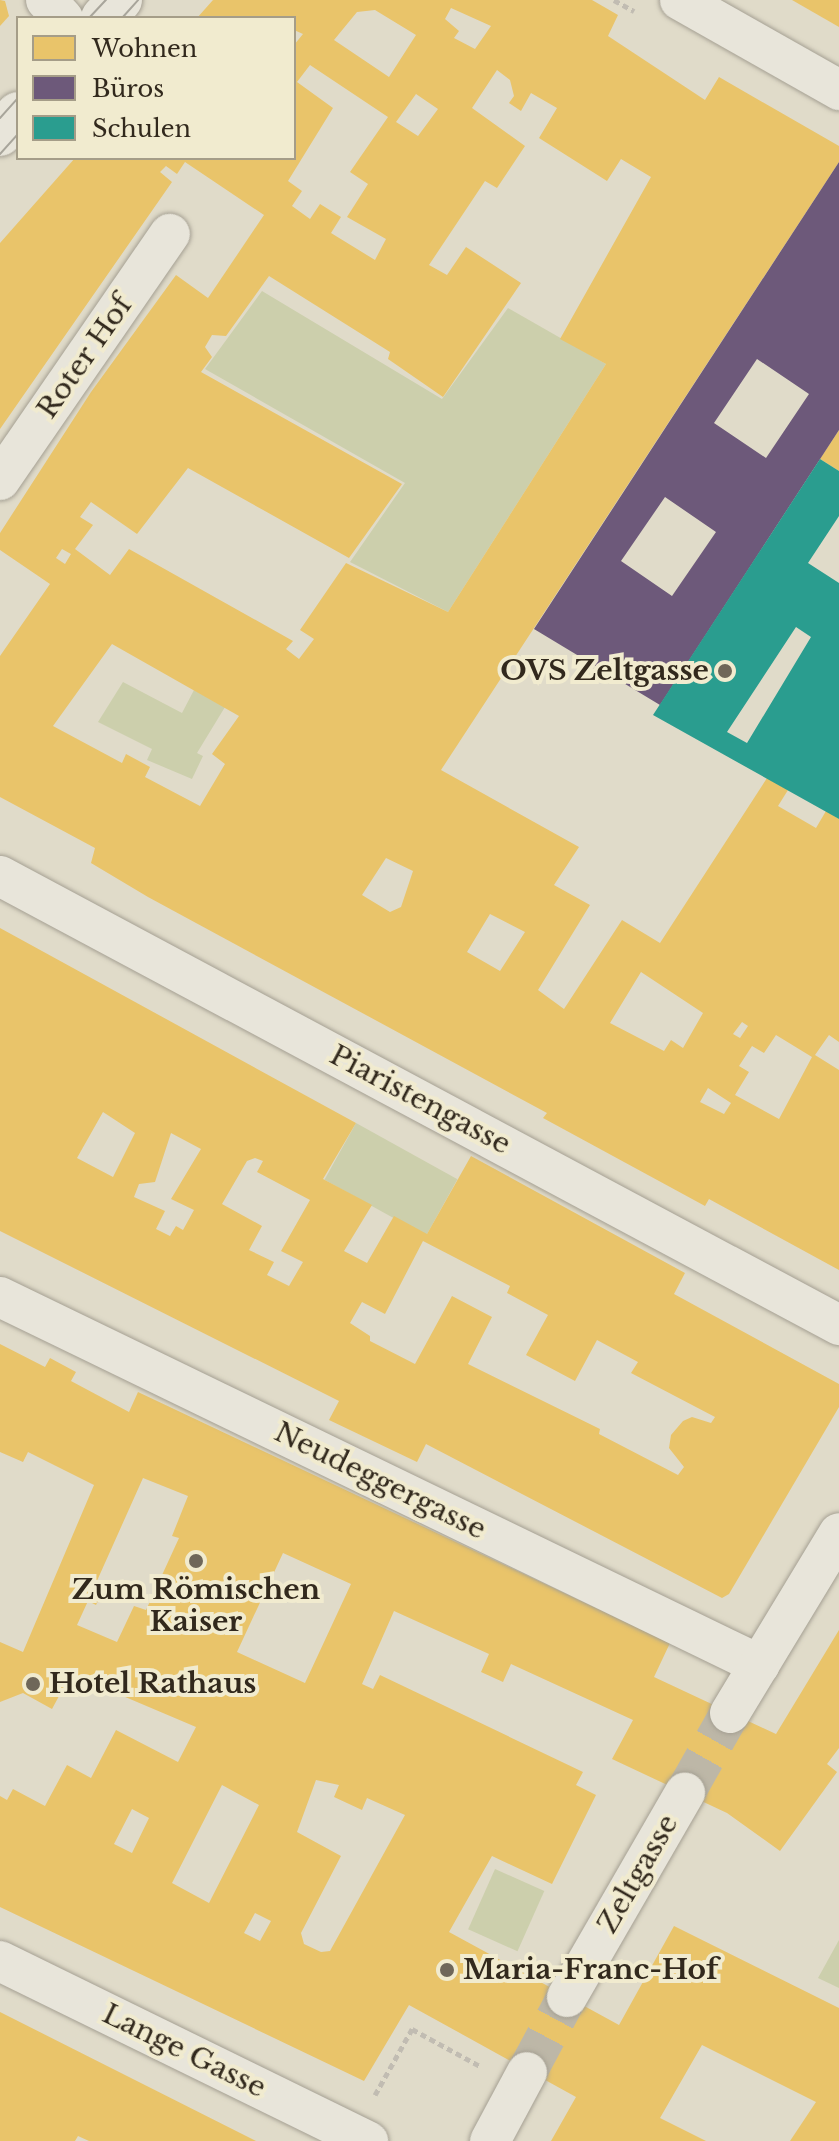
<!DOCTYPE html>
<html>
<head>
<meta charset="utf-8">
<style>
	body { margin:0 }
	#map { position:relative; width:839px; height:2141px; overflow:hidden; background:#e0dbc9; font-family:"Libre Baskerville",serif }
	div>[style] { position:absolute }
	.green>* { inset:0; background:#cccfac; transform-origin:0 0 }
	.homes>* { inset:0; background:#e9c46a }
	.offices>* { inset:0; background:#6d597a }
	.schools>* { inset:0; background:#2a9d8f }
	.street-tunnel>* { height:40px; margin-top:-20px; transform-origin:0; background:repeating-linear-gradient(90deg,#bdb7a7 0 40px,transparent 0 60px) }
	.path>* { height:5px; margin-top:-2.5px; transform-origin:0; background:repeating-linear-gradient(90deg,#c1bcb2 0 6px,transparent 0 10px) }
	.roads { filter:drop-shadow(0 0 2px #a5a093) drop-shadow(0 0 2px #a5a093) }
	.street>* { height:40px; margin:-20px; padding:0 20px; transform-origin:20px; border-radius:20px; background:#e8e5da }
	.secondary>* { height:44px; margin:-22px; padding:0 22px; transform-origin:22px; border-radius:22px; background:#e8e5da }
	.tram>* { height:2px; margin:-1px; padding:0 1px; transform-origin:1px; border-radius:1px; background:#a8a59b }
	.dots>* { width:22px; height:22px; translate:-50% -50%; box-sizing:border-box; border:4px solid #f1ebcf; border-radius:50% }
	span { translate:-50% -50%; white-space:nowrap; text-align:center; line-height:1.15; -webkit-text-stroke:8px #f1ebcf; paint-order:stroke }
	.street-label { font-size:28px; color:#32291d }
	.poi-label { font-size:28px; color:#32291d; font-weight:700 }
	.right { translate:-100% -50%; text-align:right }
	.left { translate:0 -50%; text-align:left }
	.legend { position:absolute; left:16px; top:16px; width:280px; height:144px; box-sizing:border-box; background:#f1ebcf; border:2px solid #a59d88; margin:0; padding:10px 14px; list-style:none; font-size:24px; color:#32291d }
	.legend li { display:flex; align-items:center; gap:16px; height:40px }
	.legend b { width:40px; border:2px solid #a59d88 }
</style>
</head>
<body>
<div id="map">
	<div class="green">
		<i style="clip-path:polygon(262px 291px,442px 399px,508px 308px,606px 364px,448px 612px,350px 562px,405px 483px,205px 369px)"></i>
		<i style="clip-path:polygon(123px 682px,182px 713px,194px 690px,225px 707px,197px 753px,203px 756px,192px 779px,147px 760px,152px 749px,98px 722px)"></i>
		<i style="left:356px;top:1123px;width:116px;height:65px;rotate:29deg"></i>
		<i style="left:495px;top:1869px;width:54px;height:66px;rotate:24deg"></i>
		<i style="clip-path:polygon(839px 1940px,839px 1988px,818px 1978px)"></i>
	</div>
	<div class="homes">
		<i style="clip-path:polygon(0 0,5px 1px,9px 16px,0 26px)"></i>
		<i style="clip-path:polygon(evenodd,213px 0,592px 0,618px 15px,608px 36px,705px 100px,719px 77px,839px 146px,839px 162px,441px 770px,579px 847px,554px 885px,590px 905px,538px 990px,564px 1009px,622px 920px,660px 943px,767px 778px,788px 790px,778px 806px,816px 828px,826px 811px,839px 819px,839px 1042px,829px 1035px,815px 1055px,839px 1070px,839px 1270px,709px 1199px,705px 1206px,543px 1118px,547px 1113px,148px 897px,91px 863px,95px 848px,0 797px,0 656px,50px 584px,0 550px,0 533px,91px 392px,176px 275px,208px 298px,264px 215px,185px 162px,177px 174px,166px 166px,160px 172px,172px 182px,0 429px,0 243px,75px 158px,294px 158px,294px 45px,303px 34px,294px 30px,294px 18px,197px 18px,213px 0,451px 8px,491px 26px,475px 49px,454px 38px,459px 31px,445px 19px,451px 8px,213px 0,375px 10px,416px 35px,389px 77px,334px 40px,357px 12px,375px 10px,213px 0,310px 65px,388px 117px,350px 172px,368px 184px,347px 217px,386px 239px,375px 260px,331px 233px,341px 217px,320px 204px,310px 219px,292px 206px,302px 191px,288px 181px,333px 108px,297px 82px,310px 65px,213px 0,497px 70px,510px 80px,514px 96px,509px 103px,521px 111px,531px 93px,557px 108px,539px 138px,607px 181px,621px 159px,651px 177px,560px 339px,606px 364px,448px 612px,346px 563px,300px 630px,314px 639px,299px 659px,286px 649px,293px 641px,129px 549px,110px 575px,75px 549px,93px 525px,80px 517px,91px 502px,137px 534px,188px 468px,349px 558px,402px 484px,201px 372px,212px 357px,205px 347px,212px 335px,226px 336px,269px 276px,390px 352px,388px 359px,443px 397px,521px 283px,466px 247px,447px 275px,429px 265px,485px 181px,497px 188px,525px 146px,472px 108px,497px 70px,213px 0,416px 94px,438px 109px,418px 136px,396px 122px,416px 94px,213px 0,62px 549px,71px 554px,65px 564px,56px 558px,62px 549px,213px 0,112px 644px,239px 716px,212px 754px,225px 764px,200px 806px,145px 777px,150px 767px,126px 754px,122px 763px,53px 726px,112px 644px,213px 0,386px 858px,413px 871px,401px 907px,390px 912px,362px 895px,386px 858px,213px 0,490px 914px,525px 932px,500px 971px,467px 952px,490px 914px,213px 0,641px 972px,703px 1013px,683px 1048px,671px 1040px,664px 1051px,610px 1023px,641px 972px,213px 0,742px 1022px,748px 1026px,740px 1038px,733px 1034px,742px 1022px,213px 0,776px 1035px,812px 1057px,779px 1119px,735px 1095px,749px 1072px,739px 1066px,752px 1046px,764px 1053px,776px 1035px,213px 0,708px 1088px,731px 1103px,724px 1114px,700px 1102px,708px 1088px)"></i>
		<i style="clip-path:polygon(792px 0,839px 0,839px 27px)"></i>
		<i style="clip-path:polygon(839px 430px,839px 471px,820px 459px)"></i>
		<i style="clip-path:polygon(evenodd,0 928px,356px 1123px,323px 1179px,372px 1205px,344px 1251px,367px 1263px,394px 1216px,427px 1234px,471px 1156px,685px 1273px,674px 1294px,839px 1384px,839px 1407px,729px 1594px,722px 1598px,426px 1444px,417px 1462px,329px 1420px,339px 1401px,0 1231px,0 928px,103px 1112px,135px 1133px,113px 1177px,77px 1158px,103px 1112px,0 928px,171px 1133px,201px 1149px,171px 1199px,194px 1210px,183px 1230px,176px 1226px,170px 1236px,156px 1229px,165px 1211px,134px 1197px,139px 1184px,155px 1182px,171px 1133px,0 928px,255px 1158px,263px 1161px,257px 1172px,310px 1200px,281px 1251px,303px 1262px,289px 1286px,267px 1275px,274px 1262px,249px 1250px,262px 1226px,222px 1204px,247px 1161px,255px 1158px,0 928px,423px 1241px,510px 1286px,507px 1293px,548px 1315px,526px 1355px,575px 1381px,597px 1340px,638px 1362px,631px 1373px,715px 1417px,711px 1423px,692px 1417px,683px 1421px,671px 1435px,669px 1448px,684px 1467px,678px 1475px,599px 1434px,600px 1429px,468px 1364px,492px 1317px,452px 1296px,415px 1364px,370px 1341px,370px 1336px,350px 1323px,362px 1302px,385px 1314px,423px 1241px)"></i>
		<i style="clip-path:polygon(evenodd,0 1344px,45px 1367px,50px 1358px,76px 1372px,71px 1381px,129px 1412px,138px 1392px,670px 1643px,654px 1677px,776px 1734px,839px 1630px,839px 1748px,827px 1764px,837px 1772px,780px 1851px,727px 1813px,612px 1759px,633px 1720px,511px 1664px,503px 1682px,481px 1672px,489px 1654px,394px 1611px,362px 1684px,373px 1689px,380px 1675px,583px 1772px,576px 1785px,596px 1795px,552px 1884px,492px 1856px,449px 1932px,619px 2025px,674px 1926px,839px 2008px,839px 2141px,790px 2141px,816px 2102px,702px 2045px,660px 2118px,706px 2141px,551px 2141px,576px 2097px,409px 2005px,364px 2081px,0 1907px,0 1796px,7px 1800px,13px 1789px,45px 1806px,67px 1765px,91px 1778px,116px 1730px,178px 1762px,196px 1727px,71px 1674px,52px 1709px,23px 1693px,0 1702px,0 1642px,23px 1652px,94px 1485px,28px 1452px,23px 1462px,0 1452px,0 1344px,143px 1478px,188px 1496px,172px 1536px,179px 1538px,146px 1610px,134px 1606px,117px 1642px,77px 1625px,88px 1601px,96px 1605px,105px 1587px,96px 1583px,143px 1478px,0 1344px,283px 1553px,351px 1584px,305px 1683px,237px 1652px,283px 1553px,0 1344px,316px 1780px,339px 1785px,334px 1797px,362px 1810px,367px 1798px,405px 1815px,330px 1951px,321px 1952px,304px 1944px,301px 1933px,341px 1856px,297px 1832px,316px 1780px,0 1344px,222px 1785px,259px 1805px,209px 1903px,172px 1883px,222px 1785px,0 1344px,132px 1809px,149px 1818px,132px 1853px,114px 1844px,132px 1809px,0 1344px,255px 1913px,271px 1921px,260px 1941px,244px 1933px,255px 1913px)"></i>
		<i style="clip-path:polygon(0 2012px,127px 2076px,256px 2141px,89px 2141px,78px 2136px,75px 2141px,0 2141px)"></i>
	</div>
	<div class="offices">
		<i style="clip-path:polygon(evenodd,839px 162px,839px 430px,660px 705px,534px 629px,839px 162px,757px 359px,809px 394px,766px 458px,714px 423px,757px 359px,839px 162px,665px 497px,716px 532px,672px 596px,621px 561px,665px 497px)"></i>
	</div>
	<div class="schools">
		<i style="clip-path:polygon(evenodd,820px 459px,839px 471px,839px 516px,808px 563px,839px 583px,839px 819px,653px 715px,820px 459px,796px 627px,811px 637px,747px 743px,727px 732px,796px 627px)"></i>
	</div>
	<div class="street-tunnel">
		<i style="left:685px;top:1793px;width:92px;rotate:-60.6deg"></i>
		<i style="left:527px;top:2072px;width:85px;rotate:-61.9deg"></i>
	</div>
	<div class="path">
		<i style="left:614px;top:0;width:23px;rotate:29deg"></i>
		<i style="left:375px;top:2095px;width:76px;rotate:-60.7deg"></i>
		<i style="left:412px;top:2029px;width:77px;rotate:28.6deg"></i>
	</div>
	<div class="roads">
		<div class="street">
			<i style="left:46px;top:0;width:25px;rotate:47deg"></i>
			<i style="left:680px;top:0;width:183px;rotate:29.5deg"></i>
			<i style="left:0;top:480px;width:299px;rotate:-55.4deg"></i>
			<i style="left:0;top:876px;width:952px;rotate:28.15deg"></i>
			<i style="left:0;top:1297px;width:844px;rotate:25.84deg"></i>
			<i style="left:730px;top:1713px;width:210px;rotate:-58.8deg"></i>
			<i style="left:0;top:1961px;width:410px;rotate:26.1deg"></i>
			<i style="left:567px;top:1997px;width:236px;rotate:-60deg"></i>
			<i style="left:490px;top:2141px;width:78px;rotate:-61.8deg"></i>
		</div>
		<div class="secondary">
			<i style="left:103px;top:18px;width:25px;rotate:-47deg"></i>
			<i style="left:0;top:134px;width:27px;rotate:-48deg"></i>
		</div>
	</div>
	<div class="tram">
		<i style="left:89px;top:18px;width:25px;rotate:-47deg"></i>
		<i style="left:122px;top:18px;width:24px;rotate:-48deg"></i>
		<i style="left:0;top:118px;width:27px;rotate:-48deg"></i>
		<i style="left:0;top:154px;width:27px;rotate:-48deg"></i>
	</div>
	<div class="dots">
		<i style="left:725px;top:671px;background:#6f6759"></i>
		<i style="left:196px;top:1561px;background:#6f6759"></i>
		<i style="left:33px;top:1684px;background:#6f6759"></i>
		<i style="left:447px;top:1970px;background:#6f6759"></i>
	</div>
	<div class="street-label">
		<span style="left:85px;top:357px;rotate:-55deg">Roter Hof</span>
		<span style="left:420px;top:1100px;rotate:28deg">Piaristengasse</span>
		<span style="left:380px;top:1481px;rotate:26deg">Neudeggergasse</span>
		<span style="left:638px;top:1874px;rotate:-60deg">Zeltgasse</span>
		<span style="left:184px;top:2051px;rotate:26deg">Lange Gasse</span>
	</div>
	<div class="poi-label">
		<span class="right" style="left:709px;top:671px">OVS Zeltgasse</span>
		<span style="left:196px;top:1606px">Zum Römischen<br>Kaiser</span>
		<span class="left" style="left:49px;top:1684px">Hotel Rathaus</span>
		<span class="left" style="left:463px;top:1970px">Maria-Franc-Hof</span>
	</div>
	<ul class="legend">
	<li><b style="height:22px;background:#e9c46a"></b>Wohnen</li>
	<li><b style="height:22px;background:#6d597a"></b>Büros</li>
	<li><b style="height:22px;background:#2a9d8f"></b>Schulen</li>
	</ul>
</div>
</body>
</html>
